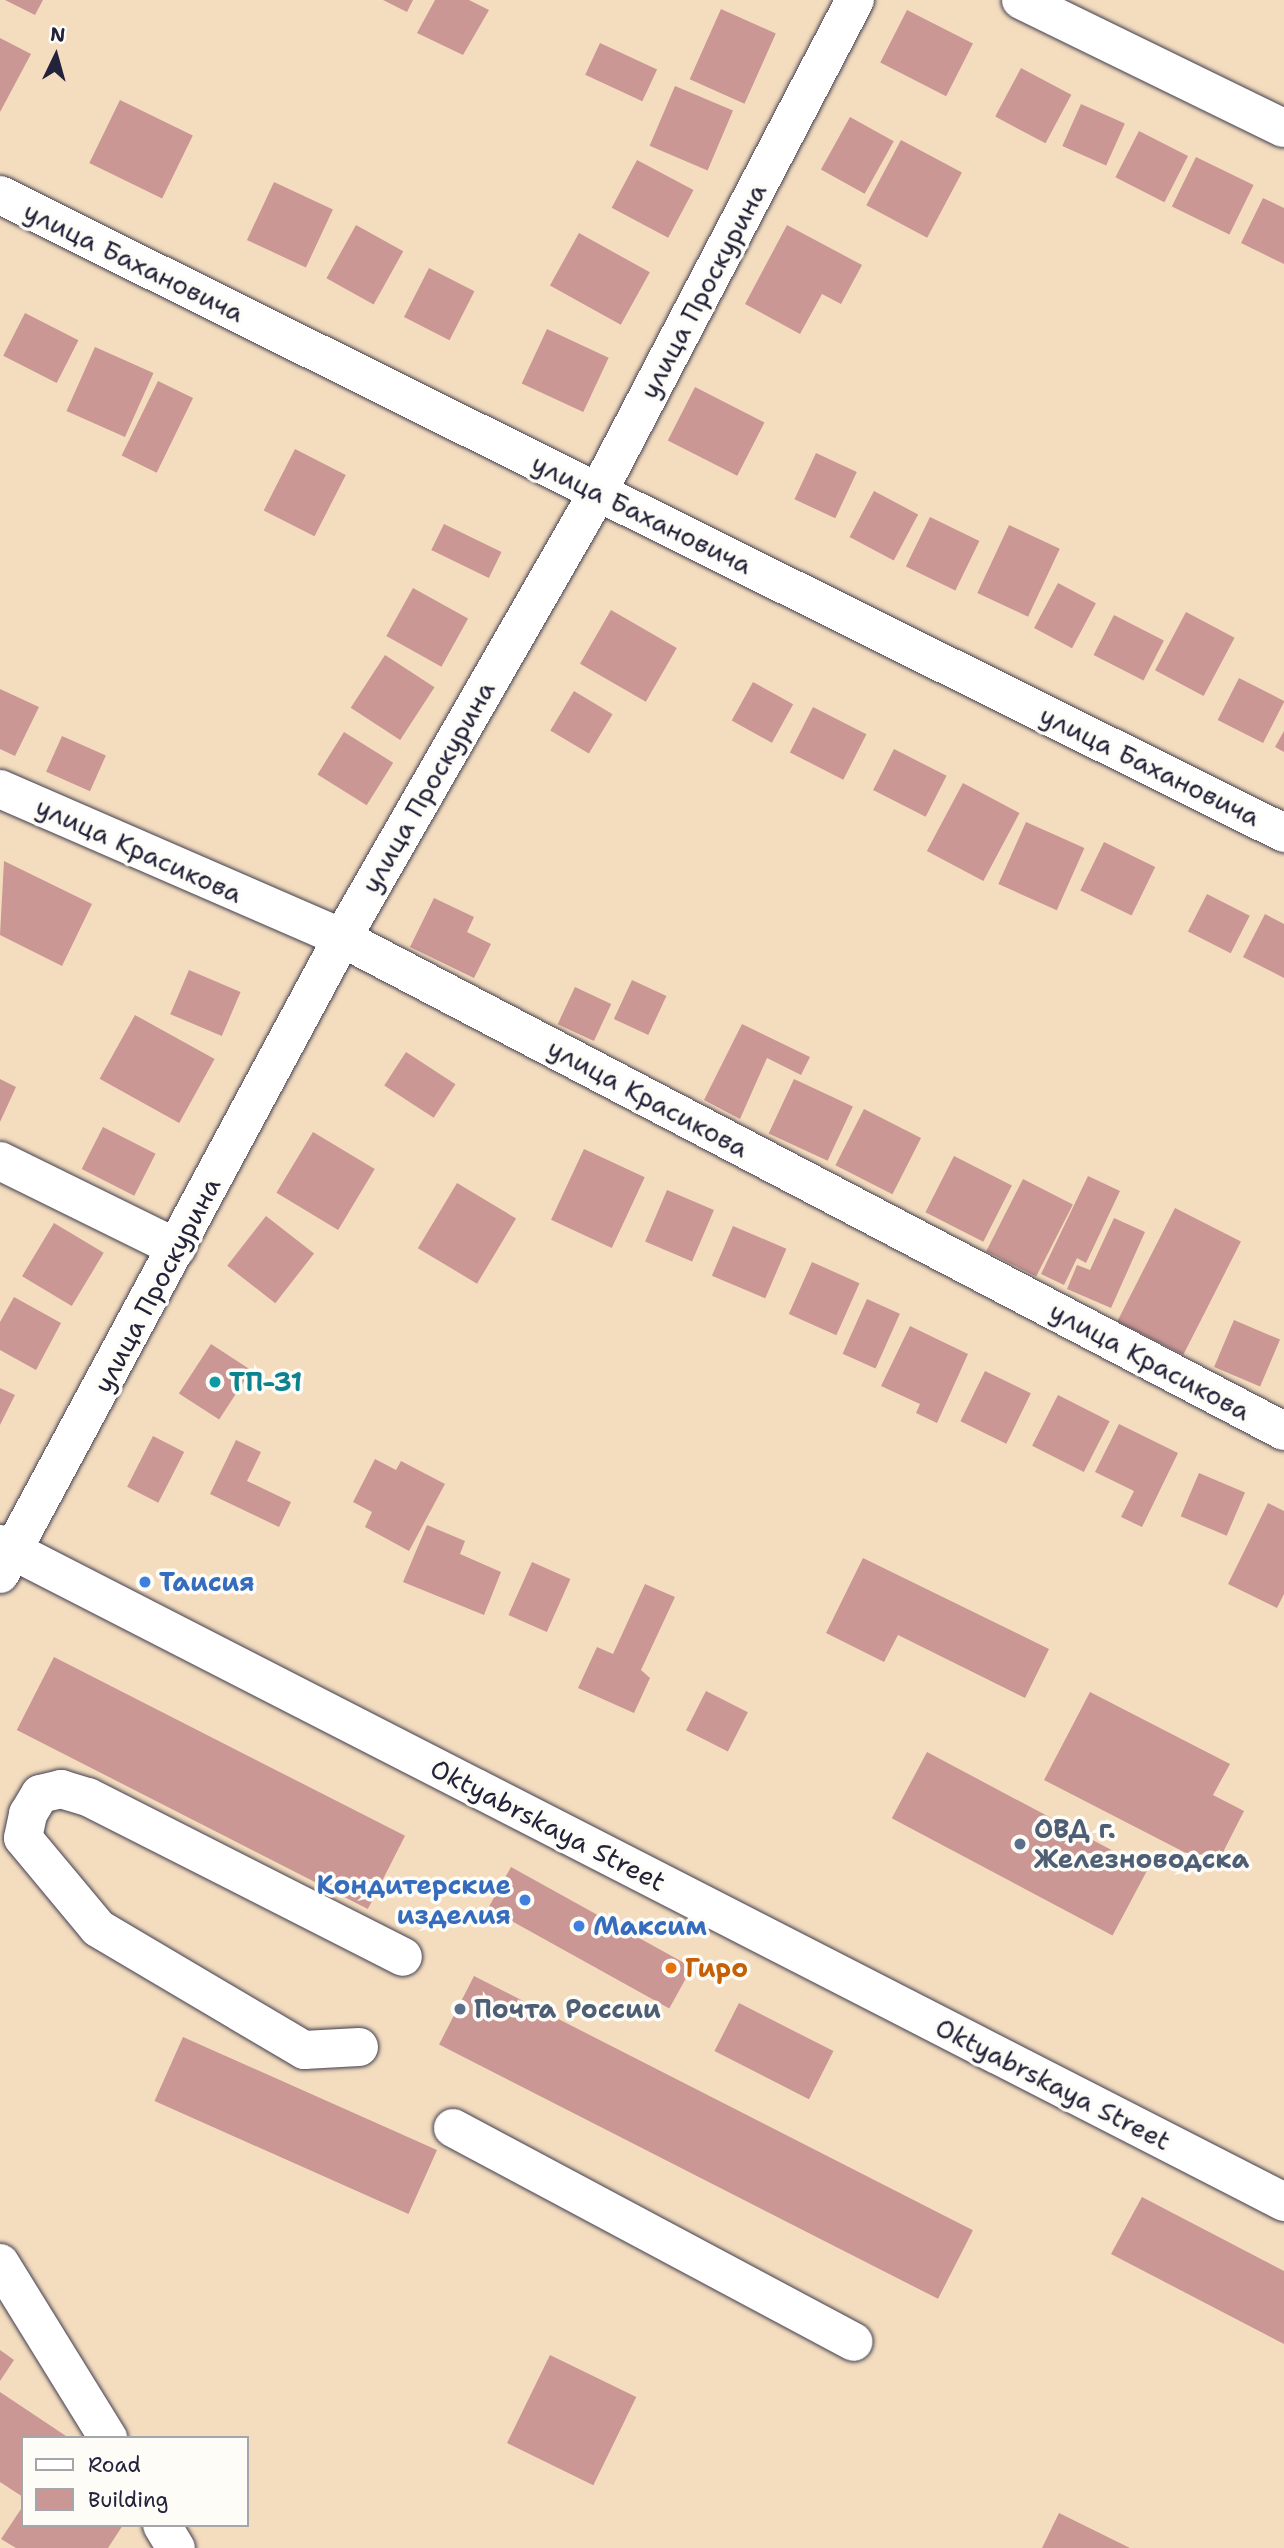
<!DOCTYPE html>
<html>
<head>
<meta charset="utf-8">
<style>
	body { margin:0 }
	#map { position:relative; width:1284px; height:2548px; overflow:hidden; background:#f4ddbf; font-family:"Shantell Sans",sans-serif }
	div>[style] { position:absolute }
	.building>* { inset:0; background:#ca9794; transform-origin:0 0 }
	.roads { filter:drop-shadow(0 0 2px #423e4f) drop-shadow(0 0 2px #423e4f) }
	.minor>* { height:38px; margin:-19px; padding:0 19px; transform-origin:19px; border-radius:19px; background:#fff }
	.dots>* { width:19px; height:19px; translate:-50% -50%; box-sizing:border-box; border:4px solid #fdfcf7; border-radius:50% }
	span { translate:-50% -50%; white-space:nowrap; text-align:center; line-height:1.15; -webkit-text-stroke:7px #fdfcf7; paint-order:stroke }
	.street-label { font-size:26px; color:#22223b }
	.culture-label { font-size:26px; color:#0d838f; font-weight:700 }
	.left { translate:0 -50%; text-align:left }
	.shop-label { font-size:26px; color:#366cbe; font-weight:700 }
	.right { translate:-100% -50%; text-align:right }
	.service-label { font-size:26px; color:#4e5e75; font-weight:700 }
	.food-label { font-size:26px; color:#c56008; font-weight:700 }
	.legend { position:absolute; left:21px; top:2436px; width:228px; height:91px; box-sizing:border-box; background:#fdfcf7; border:2px solid #a5a5ac; margin:0; padding:9px 12px; list-style:none; font-size:21px; color:#22223b }
	.legend li { display:flex; align-items:center; gap:14px; height:35px }
	.legend b { width:35px; border:2px solid #a5a5ac }
	.north { position:absolute; left:21px; top:21px; width:70px; height:70px; -webkit-text-stroke:5px #fdfcf7; paint-order:stroke; rotate:5deg; font-size:19px; font-weight:700; line-height:28px; text-align:center; color:#22223b }
	.north::after { content:''; display:block; margin:auto; width:24px; height:32px; background:#22223b; clip-path:polygon(50% 0,100% 100%,50% 72%,0 100%) }
</style>
</head>
<body>
<div id="map">
	<div class="building">
		<i style="clip-path:polygon(5px 0,43px 0,35px 15px)"></i>
		<i style="clip-path:polygon(383px 0,413px 0,407px 12px)"></i>
		<i style="clip-path:polygon(435px 0,469px 0,489px 10px,463px 55px,417px 33px)"></i>
		<i style="left:721px;top:9px;width:60px;height:77px;rotate:24deg"></i>
		<i style="left:907px;top:10px;width:74px;height:59px;rotate:27deg"></i>
		<i style="clip-path:polygon(0 38px,31px 54px,0 112px)"></i>
		<i style="left:600px;top:43px;width:63px;height:35px;rotate:25deg"></i>
		<i style="left:1021px;top:68px;width:57px;height:55px;rotate:28deg"></i>
		<i style="left:675px;top:86px;width:63px;height:65px;rotate:23deg"></i>
		<i style="left:120px;top:100px;width:81px;height:70px;rotate:26deg"></i>
		<i style="left:1081px;top:104px;width:48px;height:46px;rotate:24deg"></i>
		<i style="left:850px;top:117px;width:50px;height:60px;rotate:29deg"></i>
		<i style="left:1139px;top:131px;width:55px;height:52px;rotate:27deg"></i>
		<i style="left:901px;top:140px;width:69px;height:74px;rotate:28deg"></i>
		<i style="left:1196px;top:157px;width:64px;height:55px;rotate:26deg"></i>
		<i style="left:637px;top:160px;width:64px;height:54px;rotate:28deg"></i>
		<i style="left:274px;top:182px;width:65px;height:64px;rotate:25deg"></i>
		<i style="clip-path:polygon(1263px 198px,1284px 208px,1284px 264px,1241px 243px)"></i>
		<i style="left:356px;top:225px;width:54px;height:61px;rotate:29deg"></i>
		<i style="clip-path:polygon(787px 225px,862px 265px,841px 304px,822px 294px,800px 334px,745px 304px)"></i>
		<i style="left:579px;top:233px;width:81px;height:60px;rotate:29deg"></i>
		<i style="left:429px;top:268px;width:51px;height:55px;rotate:27deg"></i>
		<i style="left:25px;top:313px;width:60px;height:48px;rotate:27deg"></i>
		<i style="left:547px;top:329px;width:68px;height:60px;rotate:25deg"></i>
		<i style="left:95px;top:347px;width:64px;height:70px;rotate:24deg"></i>
		<i style="left:158px;top:381px;width:39px;height:83px;rotate:26deg"></i>
		<i style="left:695px;top:387px;width:78px;height:60px;rotate:27deg"></i>
		<i style="left:295px;top:449px;width:57px;height:69px;rotate:27deg"></i>
		<i style="left:816px;top:453px;width:45px;height:51px;rotate:25deg"></i>
		<i style="left:874px;top:491px;width:50px;height:52px;rotate:28deg"></i>
		<i style="left:930px;top:517px;width:55px;height:55px;rotate:26deg"></i>
		<i style="left:444px;top:524px;width:64px;height:29px;rotate:26deg"></i>
		<i style="left:1009px;top:525px;width:56px;height:75px;rotate:25deg"></i>
		<i style="left:1058px;top:583px;width:43px;height:51px;rotate:28deg"></i>
		<i style="left:413px;top:588px;width:63px;height:55px;rotate:29deg"></i>
		<i style="left:611px;top:610px;width:76px;height:62px;rotate:30deg"></i>
		<i style="left:1186px;top:612px;width:55px;height:66px;rotate:28deg"></i>
		<i style="left:1114px;top:615px;width:56px;height:45px;rotate:27deg"></i>
		<i style="left:385px;top:655px;width:59px;height:63px;rotate:33deg"></i>
		<i style="left:1239px;top:678px;width:51px;height:47px;rotate:27deg"></i>
		<i style="left:753px;top:682px;width:46px;height:44px;rotate:29deg"></i>
		<i style="clip-path:polygon(0 689px,39px 707px,15px 756px,0 749px)"></i>
		<i style="left:574px;top:691px;width:45px;height:46px;rotate:31deg"></i>
		<i style="left:813px;top:707px;width:60px;height:51px;rotate:27deg"></i>
		<i style="clip-path:polygon(1284px 731px,1284px 752px,1275px 747px)"></i>
		<i style="left:344px;top:732px;width:58px;height:50px;rotate:32deg"></i>
		<i style="left:62px;top:736px;width:48px;height:39px;rotate:24deg"></i>
		<i style="left:894px;top:749px;width:59px;height:46px;rotate:27deg"></i>
		<i style="left:963px;top:783px;width:64px;height:77px;rotate:28deg"></i>
		<i style="left:1026px;top:822px;width:64px;height:68px;rotate:24deg"></i>
		<i style="left:1104px;top:842px;width:57px;height:54px;rotate:26deg"></i>
		<i style="clip-path:polygon(4px 861px,92px 904px,62px 966px,0 935px)"></i>
		<i style="left:1207px;top:894px;width:48px;height:42px;rotate:27deg"></i>
		<i style="clip-path:polygon(434px 898px,474px 917px,467px 932px,491px 944px,474px 978px,410px 947px)"></i>
		<i style="clip-path:polygon(1265px 914px,1284px 924px,1284px 978px,1243px 957px)"></i>
		<i style="left:189px;top:970px;width:56px;height:48px;rotate:23deg"></i>
		<i style="left:632px;top:980px;width:38px;height:43px;rotate:25deg"></i>
		<i style="left:575px;top:987px;width:40px;height:41px;rotate:25deg"></i>
		<i style="left:135px;top:1015px;width:91px;height:73px;rotate:29deg"></i>
		<i style="clip-path:polygon(742px 1024px,810px 1057px,801px 1075px,767px 1058px,740px 1119px,704px 1100px)"></i>
		<i style="left:406px;top:1052px;width:59px;height:40px;rotate:33deg"></i>
		<i style="clip-path:polygon(0 1079px,16px 1087px,0 1122px)"></i>
		<i style="left:794px;top:1079px;width:65px;height:60px;rotate:25deg"></i>
		<i style="left:864px;top:1109px;width:64px;height:63px;rotate:27deg"></i>
		<i style="left:103px;top:1127px;width:59px;height:47px;rotate:27deg"></i>
		<i style="left:313px;top:1132px;width:72px;height:71px;rotate:31deg"></i>
		<i style="left:584px;top:1149px;width:67px;height:78px;rotate:25deg"></i>
		<i style="left:954px;top:1156px;width:65px;height:63px;rotate:27deg"></i>
		<i style="clip-path:polygon(1088px 1176px,1120px 1191px,1086px 1263px,1077px 1258px,1064px 1285px,1041px 1274px)"></i>
		<i style="left:1023px;top:1179px;width:56px;height:81px;rotate:27deg"></i>
		<i style="left:457px;top:1183px;width:69px;height:76px;rotate:31deg"></i>
		<i style="left:667px;top:1190px;width:51px;height:56px;rotate:23deg"></i>
		<i style="left:1175px;top:1208px;width:74px;height:127px;rotate:27deg"></i>
		<i style="left:266px;top:1216px;width:61px;height:63px;rotate:38deg"></i>
		<i style="clip-path:polygon(1114px 1218px,1145px 1232px,1111px 1308px,1067px 1289px,1077px 1265px,1090px 1270px)"></i>
		<i style="left:54px;top:1223px;width:58px;height:62px;rotate:31deg"></i>
		<i style="left:733px;top:1226px;width:58px;height:54px;rotate:23deg"></i>
		<i style="left:812px;top:1262px;width:52px;height:57px;rotate:24deg"></i>
		<i style="clip-path:polygon(14px 1297px,61px 1323px,36px 1370px,0 1350px,0 1322px)"></i>
		<i style="left:867px;top:1299px;width:36px;height:60px;rotate:24deg"></i>
		<i style="left:1234px;top:1320px;width:50px;height:51px;rotate:23deg"></i>
		<i style="clip-path:polygon(910px 1326px,968px 1354px,937px 1423px,916px 1413px,920px 1404px,881px 1386px)"></i>
		<i style="left:211px;top:1344px;width:48px;height:59px;rotate:33deg"></i>
		<i style="left:985px;top:1371px;width:51px;height:56px;rotate:26deg"></i>
		<i style="clip-path:polygon(0 1388px,15px 1395px,0 1425px)"></i>
		<i style="left:1058px;top:1395px;width:58px;height:57px;rotate:27deg"></i>
		<i style="clip-path:polygon(1119px 1424px,1178px 1453px,1142px 1527px,1121px 1517px,1134px 1491px,1095px 1472px)"></i>
		<i style="left:153px;top:1436px;width:35px;height:57px;rotate:27deg"></i>
		<i style="clip-path:polygon(236px 1440px,261px 1452px,247px 1481px,291px 1502px,279px 1527px,210px 1494px)"></i>
		<i style="clip-path:polygon(375px 1459px,396px 1470px,401px 1461px,445px 1484px,409px 1551px,365px 1527px,372px 1512px,353px 1502px)"></i>
		<i style="left:1199px;top:1473px;width:50px;height:47px;rotate:23deg"></i>
		<i style="clip-path:polygon(1268px 1503px,1284px 1511px,1284px 1594px,1277px 1608px,1228px 1584px)"></i>
		<i style="clip-path:polygon(427px 1525px,465px 1541px,460px 1554px,501px 1572px,484px 1615px,403px 1582px)"></i>
		<i style="clip-path:polygon(863px 1558px,1049px 1649px,1025px 1698px,898px 1635px,884px 1662px,826px 1633px)"></i>
		<i style="left:532px;top:1562px;width:42px;height:58px;rotate:24deg"></i>
		<i style="clip-path:polygon(645px 1584px,675px 1597px,641px 1670px,650px 1678px,634px 1713px,578px 1688px,597px 1647px,613px 1654px)"></i>
		<i style="left:54px;top:1657px;width:394px;height:82px;rotate:27deg"></i>
		<i style="left:706px;top:1691px;width:47px;height:44px;rotate:27deg"></i>
		<i style="clip-path:polygon(1090px 1692px,1230px 1764px,1213px 1795px,1244px 1811px,1215px 1868px,1044px 1780px)"></i>
		<i style="left:927px;top:1752px;width:250px;height:75px;rotate:28deg"></i>
		<i style="left:511px;top:1867px;width:207px;height:47px;rotate:29deg"></i>
		<i style="left:474px;top:1976px;width:560px;height:77px;rotate:27deg"></i>
		<i style="left:739px;top:2003px;width:106px;height:54px;rotate:27deg"></i>
		<i style="left:183px;top:2037px;width:278px;height:70px;rotate:24deg"></i>
		<i style="clip-path:polygon(1142px 2197px,1284px 2271px,1284px 2344px,1111px 2254px)"></i>
		<i style="clip-path:polygon(0 2350px,14px 2360px,0 2381px)"></i>
		<i style="left:550px;top:2355px;width:96px;height:98px;rotate:26deg"></i>
		<i style="clip-path:polygon(0 2392px,69px 2438px,23px 2438px,23px 2497px,0 2482px)"></i>
		<i style="clip-path:polygon(23px 2506px,23px 2525px,123px 2525px,108px 2548px,16px 2548px,1px 2539px)"></i>
		<i style="clip-path:polygon(1059px 2513px,1130px 2548px,1042px 2548px)"></i>
	</div>
	<div class="roads">
		<div class="minor">
			<i style="left:1021px;top:0;width:292px;rotate:26deg"></i>
			<i style="left:0;top:195px;width:1434px;rotate:26.42deg"></i>
			<i style="left:0;top:789px;width:373px;rotate:23.5deg"></i>
			<i style="left:342px;top:938px;width:1063px;rotate:27.63deg"></i>
			<i style="left:0;top:1161px;width:197px;rotate:26.2deg"></i>
			<i style="left:0;top:1544px;width:1443px;rotate:27.13deg"></i>
			<i style="left:0;top:1574px;width:722px;rotate:-61.73deg"></i>
			<i style="left:342px;top:938px;width:514px;rotate:-60.14deg"></i>
			<i style="left:598px;top:492px;width:555px;rotate:-62.42deg"></i>
			<i style="left:359px;top:2047px;width:55px;rotate:176.9deg"></i>
			<i style="left:304px;top:2050px;width:239px;rotate:-149.4deg"></i>
			<i style="left:98px;top:1928px;width:117px;rotate:-129.8deg"></i>
			<i style="left:23px;top:1838px;width:25px;rotate:-78deg"></i>
			<i style="left:28px;top:1814px;width:23px;rotate:-59deg"></i>
			<i style="left:40px;top:1794px;width:22px;rotate:-13deg"></i>
			<i style="left:61px;top:1789px;width:28px;rotate:17deg"></i>
			<i style="left:88px;top:1797px;width:353px;rotate:26.9deg"></i>
			<i style="left:453px;top:2128px;width:454px;rotate:28.1deg"></i>
			<i style="left:0;top:2263px;width:206px;rotate:58.3deg"></i>
			<i style="left:162px;top:2525px;width:27px;rotate:59deg"></i>
		</div>
	</div>
	<div class="dots">
		<i style="left:215px;top:1382px;background:#0f9aa8"></i>
		<i style="left:145px;top:1582px;background:#3f7fe0"></i>
		<i style="left:1020px;top:1844px;background:#5c6f8a"></i>
		<i style="left:525px;top:1900px;background:#3f7fe0"></i>
		<i style="left:579px;top:1926px;background:#3f7fe0"></i>
		<i style="left:671px;top:1968px;background:#e8710a"></i>
		<i style="left:460px;top:2009px;background:#5c6f8a"></i>
	</div>
	<div class="street-label">
		<span style="left:134px;top:262px;rotate:26deg">улица Бахановича</span>
		<span style="left:703px;top:291px;rotate:-62deg">улица Проскурина</span>
		<span style="left:642px;top:514px;rotate:26deg">улица Бахановича</span>
		<span style="left:1150px;top:766px;rotate:26deg">улица Бахановича</span>
		<span style="left:428px;top:787px;rotate:-60deg">улица Проскурина</span>
		<span style="left:139px;top:850px;rotate:24deg">улица Красикова</span>
		<span style="left:648px;top:1098px;rotate:28deg">улица Красикова</span>
		<span style="left:157px;top:1285px;rotate:-62deg">улица Проскурина</span>
		<span style="left:1150px;top:1361px;rotate:28deg">улица Красикова</span>
		<span style="left:548px;top:1825px;rotate:27deg">Oktyabrskaya Street</span>
		<span style="left:1053px;top:2084px;rotate:27deg">Oktyabrskaya Street</span>
	</div>
	<div class="culture-label">
		<span class="left" style="left:229px;top:1382px">ТП-31</span>
	</div>
	<div class="shop-label">
		<span class="left" style="left:159px;top:1582px">Таисия</span>
		<span class="right" style="left:511px;top:1900px">Кондитерские<br>изделия</span>
		<span class="left" style="left:593px;top:1926px">Максим</span>
	</div>
	<div class="service-label">
		<span class="left" style="left:1034px;top:1844px">ОВД г.<br>Железноводска</span>
		<span class="left" style="left:474px;top:2009px">Почта России</span>
	</div>
	<div class="food-label">
		<span class="left" style="left:685px;top:1968px">Гиро</span>
	</div>
	<ul class="legend">
	<li><b style="height:9px;background:#fff"></b>Road</li>
	<li><b style="height:19px;background:#ca9794"></b>Building</li>
	</ul>
	<div class="north">N</div>
</div>
</body>
</html>
